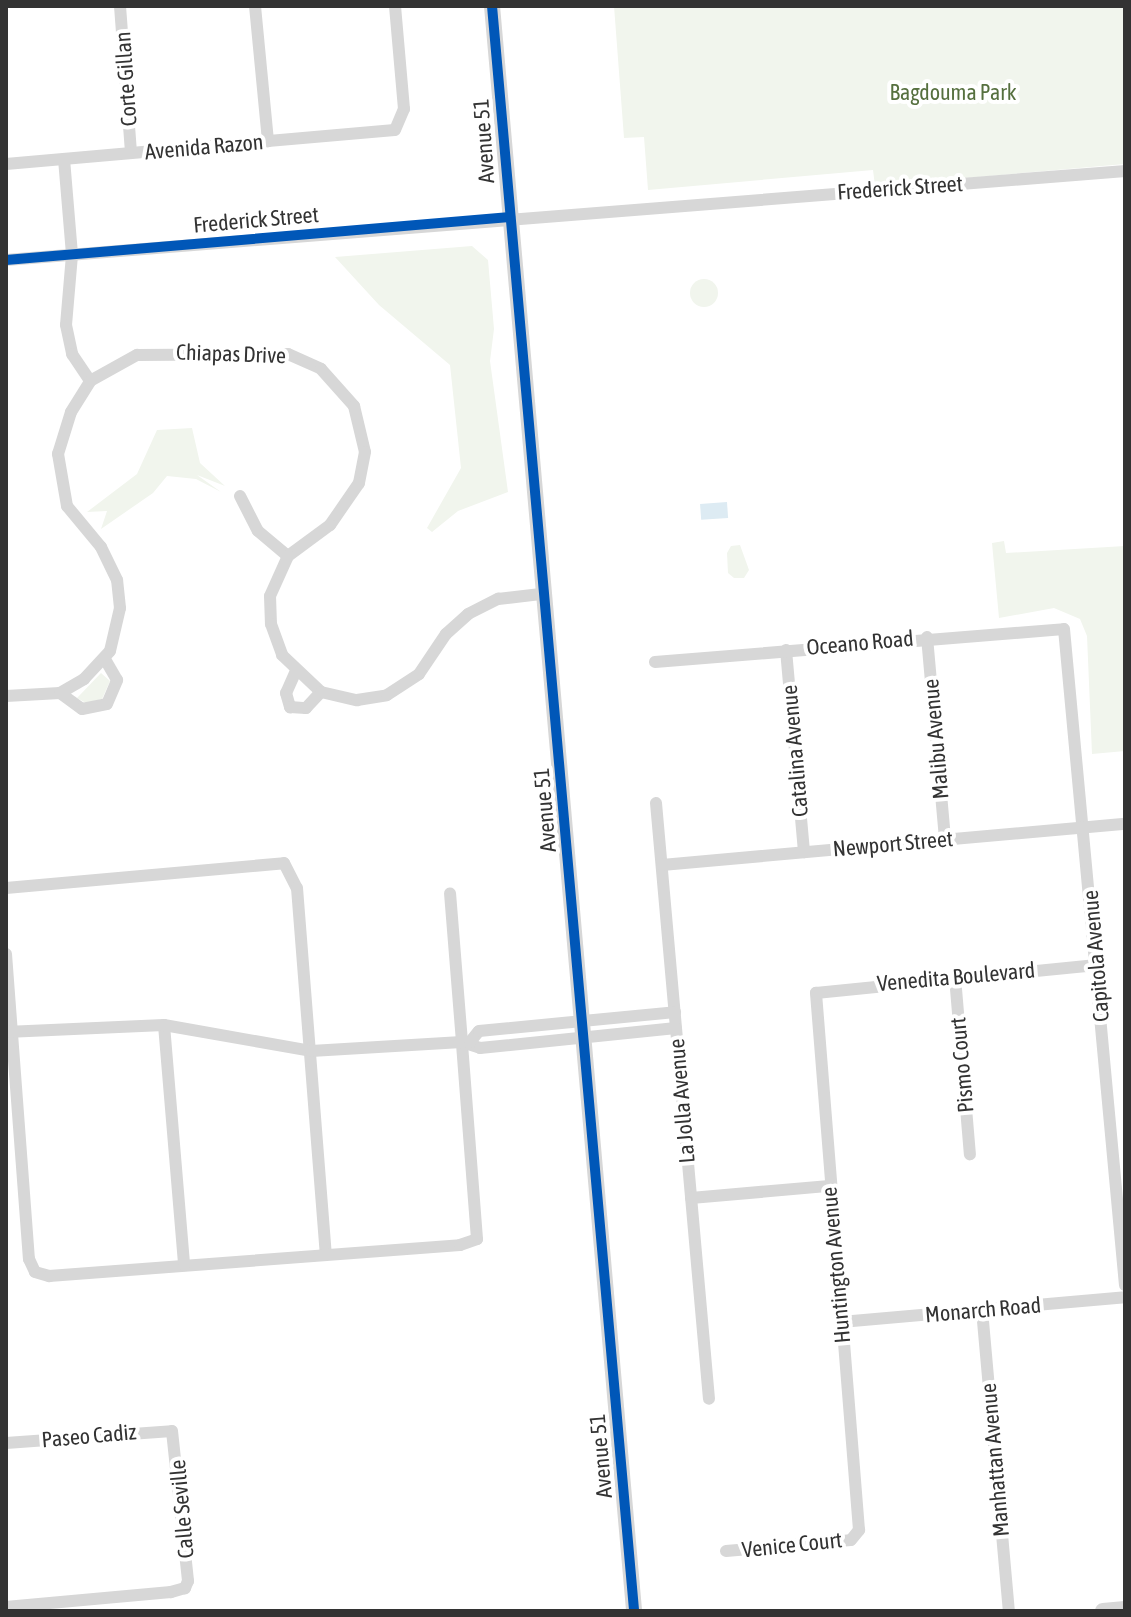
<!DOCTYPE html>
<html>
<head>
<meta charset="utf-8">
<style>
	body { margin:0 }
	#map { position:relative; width:1131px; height:1617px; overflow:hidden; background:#fff; font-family:"Asap Condensed",sans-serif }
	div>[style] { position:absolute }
	.green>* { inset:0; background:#f1f5ed }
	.round { border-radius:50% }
	.water>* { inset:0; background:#ddebf3; transform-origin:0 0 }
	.minor>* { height:12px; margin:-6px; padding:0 6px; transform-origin:6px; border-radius:6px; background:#d7d7d7 }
	.tertiary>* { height:16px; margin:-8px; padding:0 8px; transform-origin:8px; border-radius:8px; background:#d7d7d7 }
	.cycleway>* { height:10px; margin:-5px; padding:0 5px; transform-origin:5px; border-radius:5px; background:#0057b8 }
	span { translate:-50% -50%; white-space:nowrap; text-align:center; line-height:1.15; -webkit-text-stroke:8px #fff; paint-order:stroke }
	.street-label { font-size:22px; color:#333 }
	.park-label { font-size:22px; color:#56703f }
	.frame { position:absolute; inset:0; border:8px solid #333; pointer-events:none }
</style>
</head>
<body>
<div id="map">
	<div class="green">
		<i style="clip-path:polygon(614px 6px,1125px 6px,1125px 164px,875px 186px,873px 170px,648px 190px,644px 137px,624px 138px)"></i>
		<i style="clip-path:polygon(472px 246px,488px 260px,494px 329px,490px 361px,508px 492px,458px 511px,432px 532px,427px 528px,461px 468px,450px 365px,379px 305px,335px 257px)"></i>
		<i class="round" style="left:690px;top:279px;width:28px;height:28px"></i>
		<i style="clip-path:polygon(192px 428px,200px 463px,225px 486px,197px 475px,221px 492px,196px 479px,167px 476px,153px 493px,101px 529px,107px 511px,87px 512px,137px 474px,157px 430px)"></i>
		<i style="clip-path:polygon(1004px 541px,1006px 553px,1125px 546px,1125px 751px,1092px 754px,1087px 636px,1080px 619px,1054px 608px,999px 618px,992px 543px)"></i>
		<i style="clip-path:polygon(740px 545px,749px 570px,744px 578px,734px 578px,728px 573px,727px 553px,731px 546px)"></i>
		<i style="clip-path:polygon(101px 673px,110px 681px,102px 699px,86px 703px,77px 698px)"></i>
	</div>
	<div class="water">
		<i style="left:727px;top:502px;width:16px;height:27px;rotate:86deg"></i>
	</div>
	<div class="minor">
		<i style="left:120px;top:6px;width:147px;rotate:85.7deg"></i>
		<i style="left:255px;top:6px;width:136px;rotate:84.5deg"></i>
		<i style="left:64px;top:159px;width:96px;rotate:85.2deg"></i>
		<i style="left:72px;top:255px;width:70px;rotate:94.9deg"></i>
		<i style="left:66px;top:325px;width:30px;rotate:78deg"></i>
		<i style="left:72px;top:354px;width:32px;rotate:56deg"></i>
		<i style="left:6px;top:164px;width:390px;rotate:-5deg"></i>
		<i style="left:395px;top:130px;width:23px;rotate:-67deg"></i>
		<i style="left:404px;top:109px;width:103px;rotate:-95deg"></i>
		<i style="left:6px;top:260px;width:1123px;rotate:-4.55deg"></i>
		<i style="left:240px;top:496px;width:39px;rotate:63deg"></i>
		<i style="left:258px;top:531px;width:39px;rotate:40deg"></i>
		<i style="left:927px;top:637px;width:204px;rotate:84.9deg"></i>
		<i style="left:786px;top:650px;width:203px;rotate:84.9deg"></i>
		<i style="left:655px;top:662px;width:410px;rotate:-4.6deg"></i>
		<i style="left:1064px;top:629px;width:659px;rotate:84.69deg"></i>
		<i style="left:295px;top:673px;width:22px;rotate:114deg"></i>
		<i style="left:286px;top:693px;width:15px;rotate:74deg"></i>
		<i style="left:290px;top:707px;width:16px;rotate:4deg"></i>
		<i style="left:306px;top:708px;width:22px;rotate:-47deg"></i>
		<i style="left:60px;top:693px;width:27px;rotate:36deg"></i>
		<i style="left:82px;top:709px;width:25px;rotate:-11deg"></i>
		<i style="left:107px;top:704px;width:26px;rotate:-67deg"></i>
		<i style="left:117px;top:680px;width:24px;rotate:-120deg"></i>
		<i style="left:6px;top:696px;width:54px;rotate:-3.2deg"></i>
		<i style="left:60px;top:693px;width:28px;rotate:-30deg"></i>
		<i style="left:84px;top:679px;width:38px;rotate:-47deg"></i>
		<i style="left:110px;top:651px;width:44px;rotate:-76.9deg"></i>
		<i style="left:120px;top:608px;width:28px;rotate:-96deg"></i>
		<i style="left:117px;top:580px;width:37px;rotate:-116deg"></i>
		<i style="left:101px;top:547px;width:53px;rotate:-129.7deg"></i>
		<i style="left:67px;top:506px;width:53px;rotate:-99.8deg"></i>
		<i style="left:58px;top:454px;width:44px;rotate:-72.8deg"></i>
		<i style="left:71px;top:412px;width:36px;rotate:-58deg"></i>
		<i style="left:90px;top:381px;width:54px;rotate:-29deg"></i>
		<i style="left:137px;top:355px;width:151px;rotate:-0.4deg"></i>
		<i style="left:288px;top:354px;width:36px;rotate:24deg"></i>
		<i style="left:321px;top:369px;width:50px;rotate:48.3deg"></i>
		<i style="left:354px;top:406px;width:47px;rotate:76.6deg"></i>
		<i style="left:365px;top:452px;width:32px;rotate:101deg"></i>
		<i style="left:359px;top:483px;width:51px;rotate:124.6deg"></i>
		<i style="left:330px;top:525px;width:52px;rotate:143.6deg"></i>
		<i style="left:288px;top:556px;width:44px;rotate:114.2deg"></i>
		<i style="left:270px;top:596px;width:28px;rotate:88deg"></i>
		<i style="left:271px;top:624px;width:33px;rotate:70deg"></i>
		<i style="left:282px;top:655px;width:54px;rotate:43.5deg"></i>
		<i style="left:321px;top:692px;width:37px;rotate:13deg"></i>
		<i style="left:357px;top:700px;width:30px;rotate:-9deg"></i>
		<i style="left:387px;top:695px;width:38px;rotate:-33deg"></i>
		<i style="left:419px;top:674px;width:48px;rotate:-56deg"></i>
		<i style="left:446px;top:634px;width:30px;rotate:-42deg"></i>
		<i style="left:468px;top:614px;width:34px;rotate:-27deg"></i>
		<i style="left:498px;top:599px;width:43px;rotate:-6.6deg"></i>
		<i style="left:656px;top:803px;width:598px;rotate:84.92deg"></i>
		<i style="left:662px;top:865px;width:465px;rotate:-5.1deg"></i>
		<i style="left:6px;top:888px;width:279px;rotate:-5.1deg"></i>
		<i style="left:284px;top:863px;width:28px;rotate:63deg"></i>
		<i style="left:297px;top:888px;width:368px;rotate:85.5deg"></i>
		<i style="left:6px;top:954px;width:306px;rotate:85.7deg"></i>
		<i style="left:29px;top:1259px;width:14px;rotate:65deg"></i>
		<i style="left:35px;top:1272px;width:15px;rotate:16deg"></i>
		<i style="left:49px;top:1276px;width:412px;rotate:-4.3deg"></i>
		<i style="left:460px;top:1245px;width:18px;rotate:-19deg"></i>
		<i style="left:477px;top:1239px;width:198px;rotate:-94.4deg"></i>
		<i style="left:462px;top:1042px;width:19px;rotate:18deg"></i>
		<i style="left:480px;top:1048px;width:197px;rotate:-5.8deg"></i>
		<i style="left:955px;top:977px;width:178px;rotate:85.2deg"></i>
		<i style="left:164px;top:1025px;width:241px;rotate:85.2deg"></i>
		<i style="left:6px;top:1032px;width:158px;rotate:-2.5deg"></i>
		<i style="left:164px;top:1025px;width:149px;rotate:10deg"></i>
		<i style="left:311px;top:1051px;width:151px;rotate:-3.4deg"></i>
		<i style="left:462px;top:1042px;width:149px;rotate:-94.6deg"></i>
		<i style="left:470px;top:1042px;width:14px;rotate:-51deg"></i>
		<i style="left:479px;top:1031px;width:197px;rotate:-5.5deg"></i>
		<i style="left:691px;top:1198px;width:139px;rotate:-5deg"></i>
		<i style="left:982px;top:1310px;width:302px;rotate:84.9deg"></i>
		<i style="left:841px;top:1322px;width:285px;rotate:-5deg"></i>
		<i style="left:6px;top:1443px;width:166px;rotate:-4.1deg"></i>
		<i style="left:172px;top:1431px;width:151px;rotate:83.9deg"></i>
		<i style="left:188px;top:1581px;width:8px;rotate:113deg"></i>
		<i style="left:185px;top:1588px;width:15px;rotate:164deg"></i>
		<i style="left:171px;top:1592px;width:166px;rotate:174.8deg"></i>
		<i style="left:726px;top:1551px;width:125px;rotate:-5deg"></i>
		<i style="left:851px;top:1540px;width:13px;rotate:-51deg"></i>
		<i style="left:859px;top:1530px;width:539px;rotate:-94.58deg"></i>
		<i style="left:816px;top:993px;width:282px;rotate:-5.7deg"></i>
	</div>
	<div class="tertiary">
		<i style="left:492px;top:6px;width:1611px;rotate:84.94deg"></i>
		<i style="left:1103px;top:1611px;width:22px;rotate:-5deg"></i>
	</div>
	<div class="cycleway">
		<i style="left:492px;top:6px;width:1611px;rotate:84.94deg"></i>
		<i style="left:6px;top:260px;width:506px;rotate:-4.88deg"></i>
	</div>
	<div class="street-label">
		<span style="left:126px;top:79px;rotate:-94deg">Corte Gillan</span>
		<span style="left:484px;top:141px;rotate:-94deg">Avenue 51</span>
		<span style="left:204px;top:147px;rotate:-5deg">Avenida Razon</span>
		<span style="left:900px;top:188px;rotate:-4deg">Frederick Street</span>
		<span style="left:256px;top:220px;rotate:-5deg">Frederick Street</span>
		<span style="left:231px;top:354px;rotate:2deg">Chiapas Drive</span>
		<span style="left:860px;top:643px;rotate:-5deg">Oceano Road</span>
		<span style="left:936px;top:739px;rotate:-95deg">Malibu Avenue</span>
		<span style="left:795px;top:751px;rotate:-95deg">Catalina Avenue</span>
		<span style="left:545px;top:810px;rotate:-95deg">Avenue 51</span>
		<span style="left:893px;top:844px;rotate:-5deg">Newport Street</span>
		<span style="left:1096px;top:956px;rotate:-95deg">Capitola Avenue</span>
		<span style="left:956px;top:977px;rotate:-5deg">Venedita Boulevard</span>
		<span style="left:962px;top:1065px;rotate:-95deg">Pismo Court</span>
		<span style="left:682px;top:1101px;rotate:-95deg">La Jolla Avenue</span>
		<span style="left:836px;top:1265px;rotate:-95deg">Huntington Avenue</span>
		<span style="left:983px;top:1310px;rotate:-5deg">Monarch Road</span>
		<span style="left:89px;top:1436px;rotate:-5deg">Paseo Cadiz</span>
		<span style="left:601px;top:1456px;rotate:-95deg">Avenue 51</span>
		<span style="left:995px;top:1460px;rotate:-95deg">Manhattan Avenue</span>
		<span style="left:182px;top:1509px;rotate:-95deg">Calle Seville</span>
		<span style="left:792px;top:1545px;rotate:-6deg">Venice Court</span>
	</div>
	<div class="park-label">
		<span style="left:953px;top:93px">Bagdouma Park</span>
	</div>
	<div class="frame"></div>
</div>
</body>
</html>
